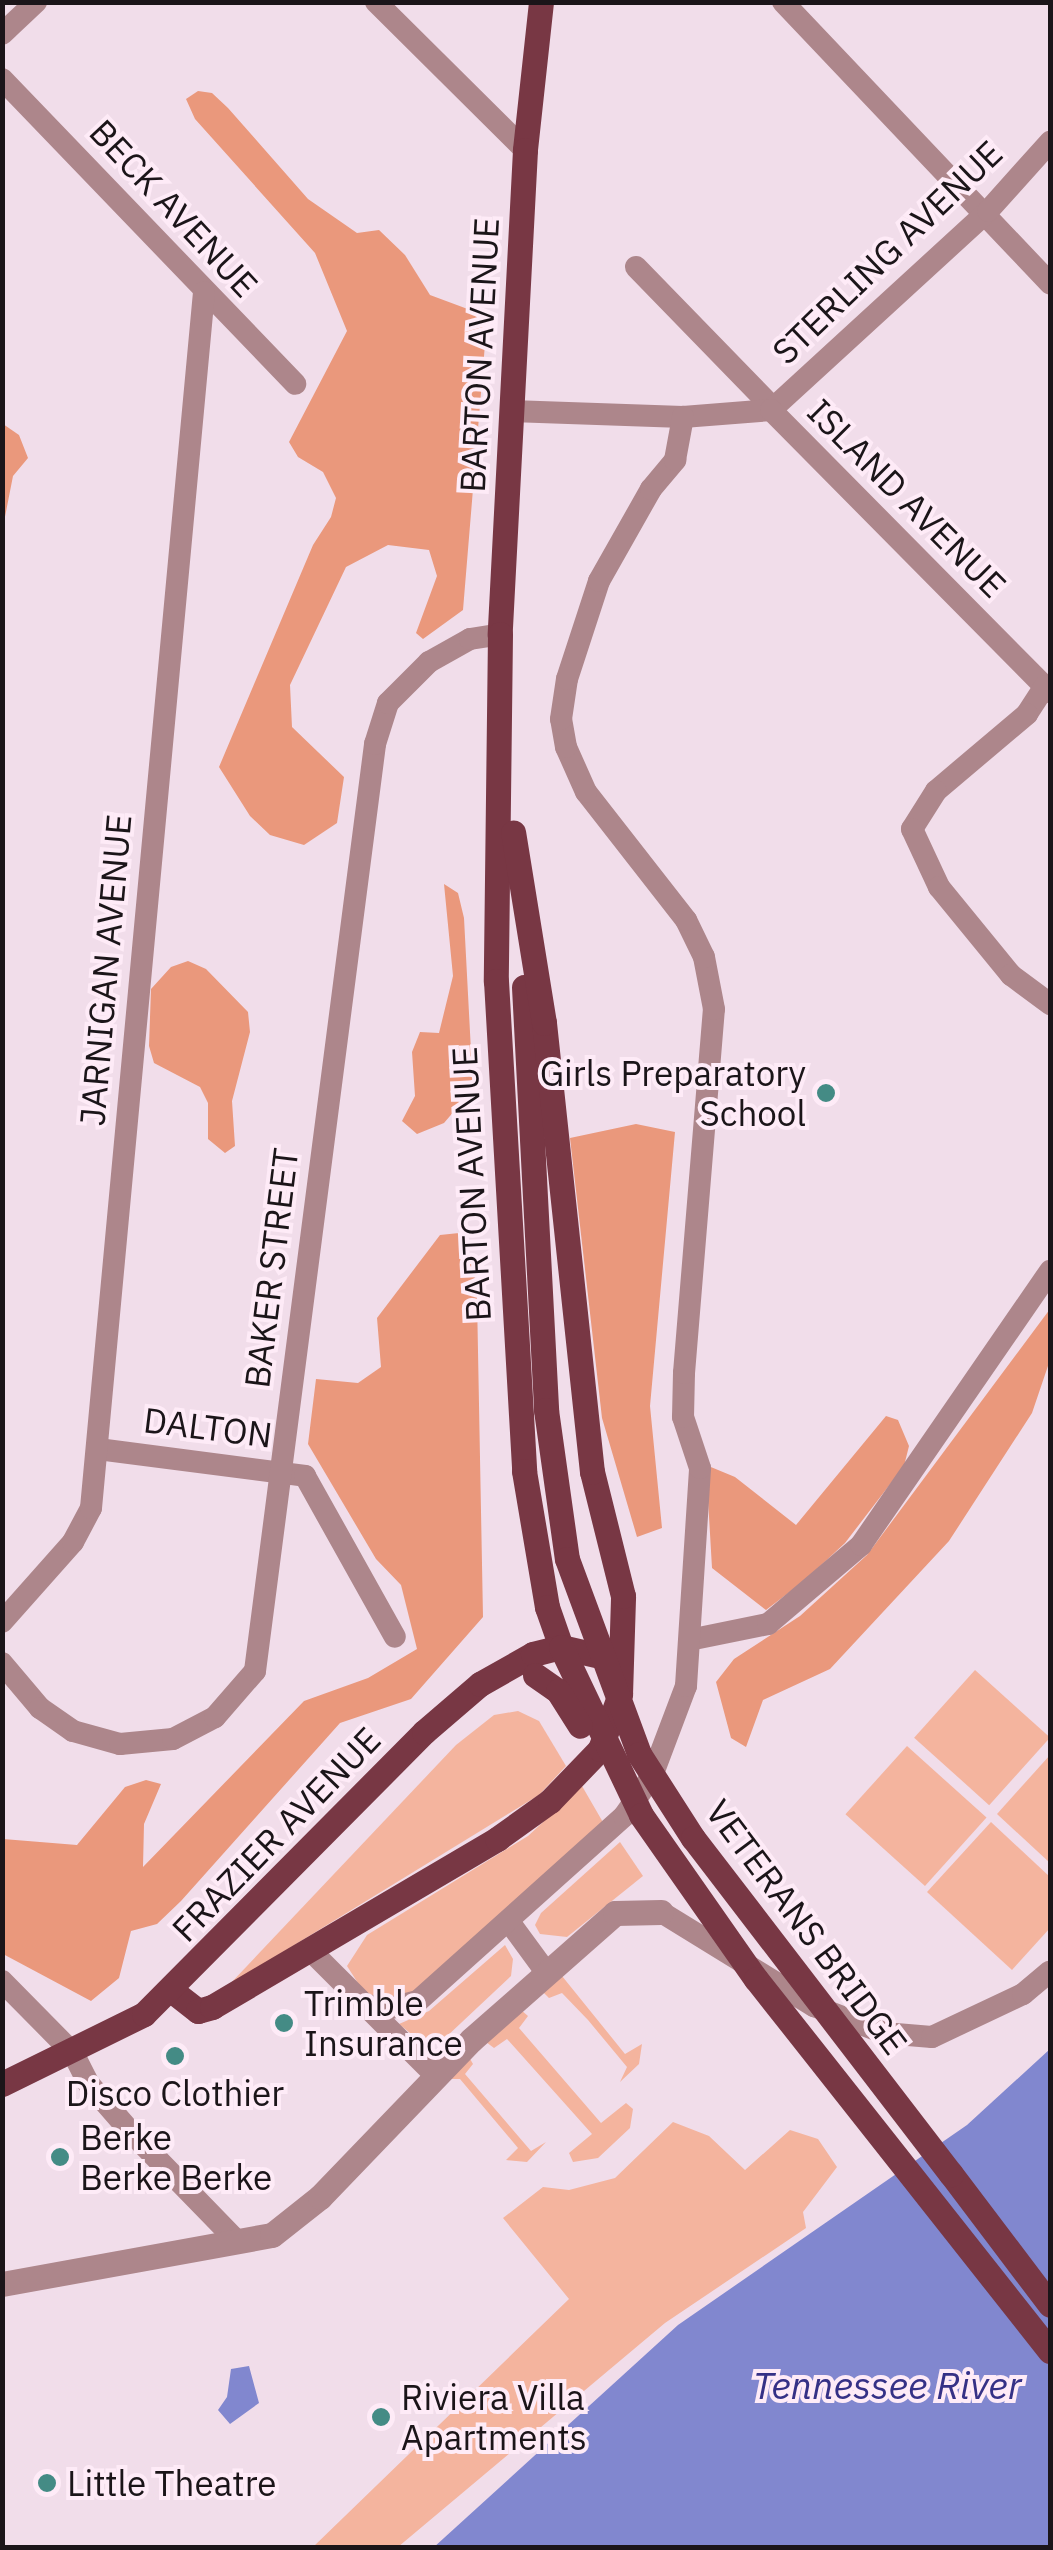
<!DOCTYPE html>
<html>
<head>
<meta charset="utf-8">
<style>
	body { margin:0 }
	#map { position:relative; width:1053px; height:2550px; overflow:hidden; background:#f1ddea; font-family:"IBM Plex Sans",sans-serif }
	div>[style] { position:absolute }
	.green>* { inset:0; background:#f4b49e; transform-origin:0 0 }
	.forest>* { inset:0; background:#ea987c }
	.water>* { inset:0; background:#8187cf }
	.minor>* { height:22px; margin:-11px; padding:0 11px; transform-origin:11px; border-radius:11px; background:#ad868b }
	.tertiary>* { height:25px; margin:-12.5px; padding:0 12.5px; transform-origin:12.5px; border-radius:12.5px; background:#ad868b }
	.primary>* { height:25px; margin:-12.5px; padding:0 12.5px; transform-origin:12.5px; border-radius:12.5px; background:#783744 }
	.primary-bridge>* { height:25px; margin:-12.5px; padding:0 12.5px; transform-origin:12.5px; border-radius:12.5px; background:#783744 }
	.dots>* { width:28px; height:28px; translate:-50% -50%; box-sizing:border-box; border:5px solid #feebf7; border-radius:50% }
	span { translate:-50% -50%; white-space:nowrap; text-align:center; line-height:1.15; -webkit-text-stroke:8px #feebf7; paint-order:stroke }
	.street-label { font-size:35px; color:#1b1519 }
	.poi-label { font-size:35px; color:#1b1519 }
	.right { translate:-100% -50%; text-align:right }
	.left { translate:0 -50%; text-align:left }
	.water-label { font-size:38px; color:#353186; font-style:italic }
	.frame { position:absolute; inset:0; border:5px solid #1b1519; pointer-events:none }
</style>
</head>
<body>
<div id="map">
	<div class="green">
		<i style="left:975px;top:1670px;width:101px;height:91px;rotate:42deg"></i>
		<i style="clip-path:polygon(518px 1711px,539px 1721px,566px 1766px,539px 1795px,229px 1985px,456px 1745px,494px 1715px)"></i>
		<i style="left:907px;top:1746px;width:107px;height:92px;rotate:42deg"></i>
		<i style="clip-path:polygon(1050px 1755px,1050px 1863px,997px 1814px)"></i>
		<i style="clip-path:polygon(582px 1786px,604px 1824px,410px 1995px,394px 2001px,365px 1994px,347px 1966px,367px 1935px,528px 1836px)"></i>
		<i style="clip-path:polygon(991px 1822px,1050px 1877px,1050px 1928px,1012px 1970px,927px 1892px)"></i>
		<i style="clip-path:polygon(620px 1842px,643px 1876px,567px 1937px,540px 1934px,535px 1925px,541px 1913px)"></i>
		<i style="clip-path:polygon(505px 1945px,513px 1959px,511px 1976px,445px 2038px,421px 2042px,399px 2024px,429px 2011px)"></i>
		<i style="clip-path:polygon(562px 1976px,625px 2054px,642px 2044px,639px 2064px,620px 2082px,627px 2067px,588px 2020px,562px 1993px,549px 1998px,543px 1992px)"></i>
		<i style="clip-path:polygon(521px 2010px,528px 2016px,519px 2028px,601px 2123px,626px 2103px,633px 2109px,630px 2128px,598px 2158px,573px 2162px,569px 2153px,592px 2134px,507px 2039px,494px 2048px,486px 2042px)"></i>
		<i style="clip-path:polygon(469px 2057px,473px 2064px,465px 2074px,531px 2151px,546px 2142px,527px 2162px,506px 2160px,518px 2148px,460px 2079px,447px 2079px)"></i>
		<i style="clip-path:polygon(673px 2122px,709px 2136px,745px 2170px,790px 2130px,818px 2139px,837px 2167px,803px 2212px,806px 2228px,665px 2323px,398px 2547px,313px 2547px,569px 2299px,503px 2218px,543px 2187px,569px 2190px,615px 2178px)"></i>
	</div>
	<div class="forest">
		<i style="clip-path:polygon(198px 91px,212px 93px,228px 108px,308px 199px,357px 233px,379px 230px,405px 255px,430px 295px,473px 311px,486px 332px,463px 610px,423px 639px,416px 633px,437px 576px,429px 550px,388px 545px,346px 567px,290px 685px,292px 727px,344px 777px,337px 823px,304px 845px,270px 835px,250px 816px,219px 767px,313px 545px,331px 517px,336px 498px,323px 472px,298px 457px,289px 442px,347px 331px,315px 253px,195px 119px,186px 99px)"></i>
		<i style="clip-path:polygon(3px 424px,19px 435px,28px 458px,13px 476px,3px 527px)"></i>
		<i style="clip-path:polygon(444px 884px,458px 893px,464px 918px,473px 1089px,444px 1123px,417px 1134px,402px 1121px,415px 1096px,412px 1052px,420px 1032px,439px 1033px,453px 976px)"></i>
		<i style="clip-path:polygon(188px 961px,206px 969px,248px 1012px,250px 1032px,232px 1101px,235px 1146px,225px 1153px,208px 1139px,208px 1103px,200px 1087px,154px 1063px,149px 1046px,151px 989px,171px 967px)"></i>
		<i style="clip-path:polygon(636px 1124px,675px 1132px,650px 1406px,662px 1528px,637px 1537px,602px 1418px,570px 1138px)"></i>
		<i style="clip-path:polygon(459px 1233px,473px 1263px,477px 1298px,483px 1617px,411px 1699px,340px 1723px,181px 1901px,157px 1924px,131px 1931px,119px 1978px,91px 2001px,3px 1954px,3px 1839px,77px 1845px,125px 1787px,146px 1780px,161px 1784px,144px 1824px,143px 1867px,304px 1701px,368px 1678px,417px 1649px,401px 1585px,376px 1559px,308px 1444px,316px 1379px,358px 1383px,381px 1367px,377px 1318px,440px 1235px)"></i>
		<i style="clip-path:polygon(1050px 1309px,1050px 1360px,1032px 1413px,949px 1541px,830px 1669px,763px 1700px,746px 1747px,731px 1738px,716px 1682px,734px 1659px,800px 1616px,867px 1555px)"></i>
		<i style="clip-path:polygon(886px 1416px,898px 1420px,909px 1446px,904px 1466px,845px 1543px,804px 1581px,766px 1610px,712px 1568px,706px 1465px,735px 1477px,796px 1525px)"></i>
	</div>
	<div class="water">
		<i style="clip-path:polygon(1050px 2049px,1050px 2547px,433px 2548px,678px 2325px,967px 2125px)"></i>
		<i style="clip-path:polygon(249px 2366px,259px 2403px,230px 2424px,218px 2410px,227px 2397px,231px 2369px)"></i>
	</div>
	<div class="minor">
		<i style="left:376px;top:2px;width:210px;rotate:44.8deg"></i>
		<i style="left:783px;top:2px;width:388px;rotate:46.5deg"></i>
		<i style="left:2px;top:34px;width:47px;rotate:-43.3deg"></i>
		<i style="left:2px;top:79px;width:423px;rotate:46.1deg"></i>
		<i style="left:636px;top:267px;width:197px;rotate:45.8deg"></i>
		<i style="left:771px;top:410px;width:294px;rotate:-42.5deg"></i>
		<i style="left:988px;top:211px;width:93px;rotate:-48.1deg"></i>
		<i style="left:511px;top:411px;width:172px;rotate:2deg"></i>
		<i style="left:683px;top:417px;width:88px;rotate:-4.5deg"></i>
		<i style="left:771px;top:410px;width:397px;rotate:45.3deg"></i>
		<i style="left:1045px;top:686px;width:33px;rotate:123deg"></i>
		<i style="left:1027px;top:714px;width:119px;rotate:139.8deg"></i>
		<i style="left:936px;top:791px;width:45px;rotate:122.3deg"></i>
		<i style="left:912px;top:829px;width:64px;rotate:65deg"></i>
		<i style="left:939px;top:887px;width:114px;rotate:50.7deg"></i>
		<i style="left:1011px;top:975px;width:49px;rotate:36.6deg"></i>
		<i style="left:98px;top:1449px;width:209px;rotate:7.4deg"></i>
		<i style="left:305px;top:1476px;width:184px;rotate:60.8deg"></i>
		<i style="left:2px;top:1622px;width:107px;rotate:-48.4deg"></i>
		<i style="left:73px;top:1542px;width:38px;rotate:-62deg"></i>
		<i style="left:91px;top:1508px;width:1221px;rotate:-84.69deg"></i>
		<i style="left:694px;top:1639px;width:76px;rotate:-11.5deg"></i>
		<i style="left:768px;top:1624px;width:122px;rotate:-40.3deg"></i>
		<i style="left:861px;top:1545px;width:333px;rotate:-55.4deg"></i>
		<i style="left:2px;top:1663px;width:59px;rotate:49.8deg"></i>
		<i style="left:40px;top:1708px;width:40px;rotate:34.9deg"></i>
		<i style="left:73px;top:1731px;width:49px;rotate:15.5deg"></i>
		<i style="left:120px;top:1744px;width:53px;rotate:-5.4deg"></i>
		<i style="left:173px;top:1739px;width:47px;rotate:-27.6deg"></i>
		<i style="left:215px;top:1717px;width:61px;rotate:-49deg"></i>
		<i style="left:255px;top:1671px;width:935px;rotate:-82.62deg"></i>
		<i style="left:375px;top:744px;width:43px;rotate:-72.4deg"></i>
		<i style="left:388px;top:703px;width:58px;rotate:-45deg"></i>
		<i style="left:429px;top:662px;width:47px;rotate:-29.3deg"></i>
		<i style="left:470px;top:639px;width:30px;rotate:-9deg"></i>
		<i style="left:661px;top:1912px;width:180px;rotate:31.6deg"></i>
		<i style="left:814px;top:2006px;width:75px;rotate:21.1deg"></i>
		<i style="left:884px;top:2033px;width:48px;rotate:4.8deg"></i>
		<i style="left:932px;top:2037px;width:101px;rotate:-25.3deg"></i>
		<i style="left:1023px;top:1994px;width:35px;rotate:-40deg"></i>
		<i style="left:510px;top:1923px;width:61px;rotate:53.7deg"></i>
		<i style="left:312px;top:1952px;width:173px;rotate:45deg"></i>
		<i style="left:2px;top:1981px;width:101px;rotate:45.4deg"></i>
		<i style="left:73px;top:2053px;width:35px;rotate:63deg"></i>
		<i style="left:89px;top:2084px;width:61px;rotate:49deg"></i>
		<i style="left:129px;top:2130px;width:156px;rotate:45.8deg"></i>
		<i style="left:364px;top:2005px;width:27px;rotate:6deg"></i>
		<i style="left:391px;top:2008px;width:28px;rotate:-15deg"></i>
		<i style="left:418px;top:2001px;width:277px;rotate:-41.9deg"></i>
		<i style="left:624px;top:1816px;width:49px;rotate:-55deg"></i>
		<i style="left:652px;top:1776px;width:96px;rotate:-69.3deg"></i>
		<i style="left:686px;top:1686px;width:218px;rotate:-86.3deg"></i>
		<i style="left:700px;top:1468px;width:54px;rotate:-108.4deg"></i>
		<i style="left:683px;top:1417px;width:44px;rotate:-88.7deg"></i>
		<i style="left:684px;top:1373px;width:365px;rotate:-85.3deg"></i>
		<i style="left:714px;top:1009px;width:53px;rotate:-100.9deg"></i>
		<i style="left:704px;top:957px;width:41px;rotate:-115.9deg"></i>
		<i style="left:686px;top:920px;width:162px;rotate:-128deg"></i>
		<i style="left:586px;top:792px;width:49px;rotate:-114deg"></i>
		<i style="left:566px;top:747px;width:28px;rotate:-100deg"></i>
		<i style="left:561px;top:719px;width:40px;rotate:-81.5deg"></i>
		<i style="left:567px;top:679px;width:103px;rotate:-71.9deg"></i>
		<i style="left:599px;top:581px;width:106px;rotate:-60.5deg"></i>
		<i style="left:651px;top:489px;width:38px;rotate:-50deg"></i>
		<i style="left:675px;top:460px;width:44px;rotate:-79.5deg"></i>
	</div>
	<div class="tertiary">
		<i style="left:2px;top:2284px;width:274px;rotate:-10.3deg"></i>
		<i style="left:272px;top:2235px;width:61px;rotate:-38.4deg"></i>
		<i style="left:320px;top:2197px;width:218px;rotate:-46.1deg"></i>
		<i style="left:471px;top:2040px;width:192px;rotate:-41.4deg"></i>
		<i style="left:615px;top:1913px;width:46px;rotate:-1.2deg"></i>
	</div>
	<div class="primary">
		<i style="left:541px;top:2px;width:149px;rotate:96.2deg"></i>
		<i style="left:525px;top:150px;width:485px;rotate:93deg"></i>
		<i style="left:500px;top:634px;width:347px;rotate:90.7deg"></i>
		<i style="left:496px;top:981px;width:491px;rotate:86.7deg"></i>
		<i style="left:524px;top:1471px;width:138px;rotate:80.4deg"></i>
		<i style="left:547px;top:1607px;width:42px;rotate:70.7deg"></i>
		<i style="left:524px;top:987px;width:424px;rotate:87deg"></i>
		<i style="left:546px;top:1410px;width:150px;rotate:82deg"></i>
		<i style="left:171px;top:1990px;width:34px;rotate:38deg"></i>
		<i style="left:198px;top:2011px;width:15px;rotate:-16deg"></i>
		<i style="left:212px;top:2007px;width:331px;rotate:-30.5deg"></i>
		<i style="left:497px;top:1839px;width:65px;rotate:-35.6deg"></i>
		<i style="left:550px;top:1801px;width:72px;rotate:-46.1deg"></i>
		<i style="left:600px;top:1749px;width:59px;rotate:-70deg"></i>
		<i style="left:620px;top:1694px;width:98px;rotate:-88.2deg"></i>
		<i style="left:623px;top:1596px;width:128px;rotate:-104deg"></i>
		<i style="left:592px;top:1472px;width:452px;rotate:-96.1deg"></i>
		<i style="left:544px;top:1023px;width:193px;rotate:-99.2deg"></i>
		<i style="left:2px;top:2084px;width:158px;rotate:-26.2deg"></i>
		<i style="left:144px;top:2014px;width:397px;rotate:-45.2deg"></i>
		<i style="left:424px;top:1732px;width:74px;rotate:-40.6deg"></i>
		<i style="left:480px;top:1684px;width:61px;rotate:-29.5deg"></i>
		<i style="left:533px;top:1654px;width:29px;rotate:-14deg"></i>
		<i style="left:561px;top:1647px;width:39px;rotate:13deg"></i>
		<i style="left:951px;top:2174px;width:164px;rotate:52.9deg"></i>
	</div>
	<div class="primary-bridge">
		<i style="left:567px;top:1559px;width:208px;rotate:69.7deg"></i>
		<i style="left:639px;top:1754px;width:100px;rotate:57.3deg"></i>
		<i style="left:693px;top:1838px;width:424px;rotate:52.5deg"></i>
		<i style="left:561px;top:1647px;width:186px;rotate:64.5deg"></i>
		<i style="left:641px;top:1815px;width:200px;rotate:55deg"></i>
		<i style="left:756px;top:1979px;width:474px;rotate:51.7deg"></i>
		<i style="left:535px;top:1675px;width:28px;rotate:35deg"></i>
		<i style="left:558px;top:1691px;width:41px;rotate:57.8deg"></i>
	</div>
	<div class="dots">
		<i style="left:826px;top:1093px;background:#448b85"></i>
		<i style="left:284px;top:2023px;background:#448b85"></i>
		<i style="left:175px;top:2056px;background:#448b85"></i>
		<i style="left:60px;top:2157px;background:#448b85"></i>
		<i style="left:381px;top:2417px;background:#448b85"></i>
		<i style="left:47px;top:2483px;background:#448b85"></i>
	</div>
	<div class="street-label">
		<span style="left:174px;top:208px;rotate:47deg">BECK AVENUE</span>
		<span style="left:887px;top:252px;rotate:-44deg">STERLING AVENUE</span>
		<span style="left:479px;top:355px;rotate:-87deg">BARTON AVENUE</span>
		<span style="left:907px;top:498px;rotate:45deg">ISLAND AVENUE</span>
		<span style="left:105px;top:970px;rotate:-85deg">JARNIGAN AVENUE</span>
		<span style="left:471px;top:1184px;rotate:-93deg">BARTON AVENUE</span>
		<span style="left:271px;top:1268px;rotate:-83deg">BAKER STREET</span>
		<span style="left:208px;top:1427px;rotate:7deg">DALTON</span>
		<span style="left:276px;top:1834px;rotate:-46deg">FRAZIER AVENUE</span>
		<span style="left:807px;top:1927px;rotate:53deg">VETERANS BRIDGE</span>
	</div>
	<div class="poi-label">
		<span class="right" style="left:806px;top:1093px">Girls Preparatory<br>School</span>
		<span class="left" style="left:304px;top:2023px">Trimble<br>Insurance</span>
		<span style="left:175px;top:2093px">Disco Clothier</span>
		<span class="left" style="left:80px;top:2157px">Berke<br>Berke Berke</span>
		<span class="left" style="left:401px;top:2417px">Riviera Villa<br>Apartments</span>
		<span class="left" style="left:67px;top:2483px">Little Theatre</span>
	</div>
	<div class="water-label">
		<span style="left:887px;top:2385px">Tennessee River</span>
	</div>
	<div class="frame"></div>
</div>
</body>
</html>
